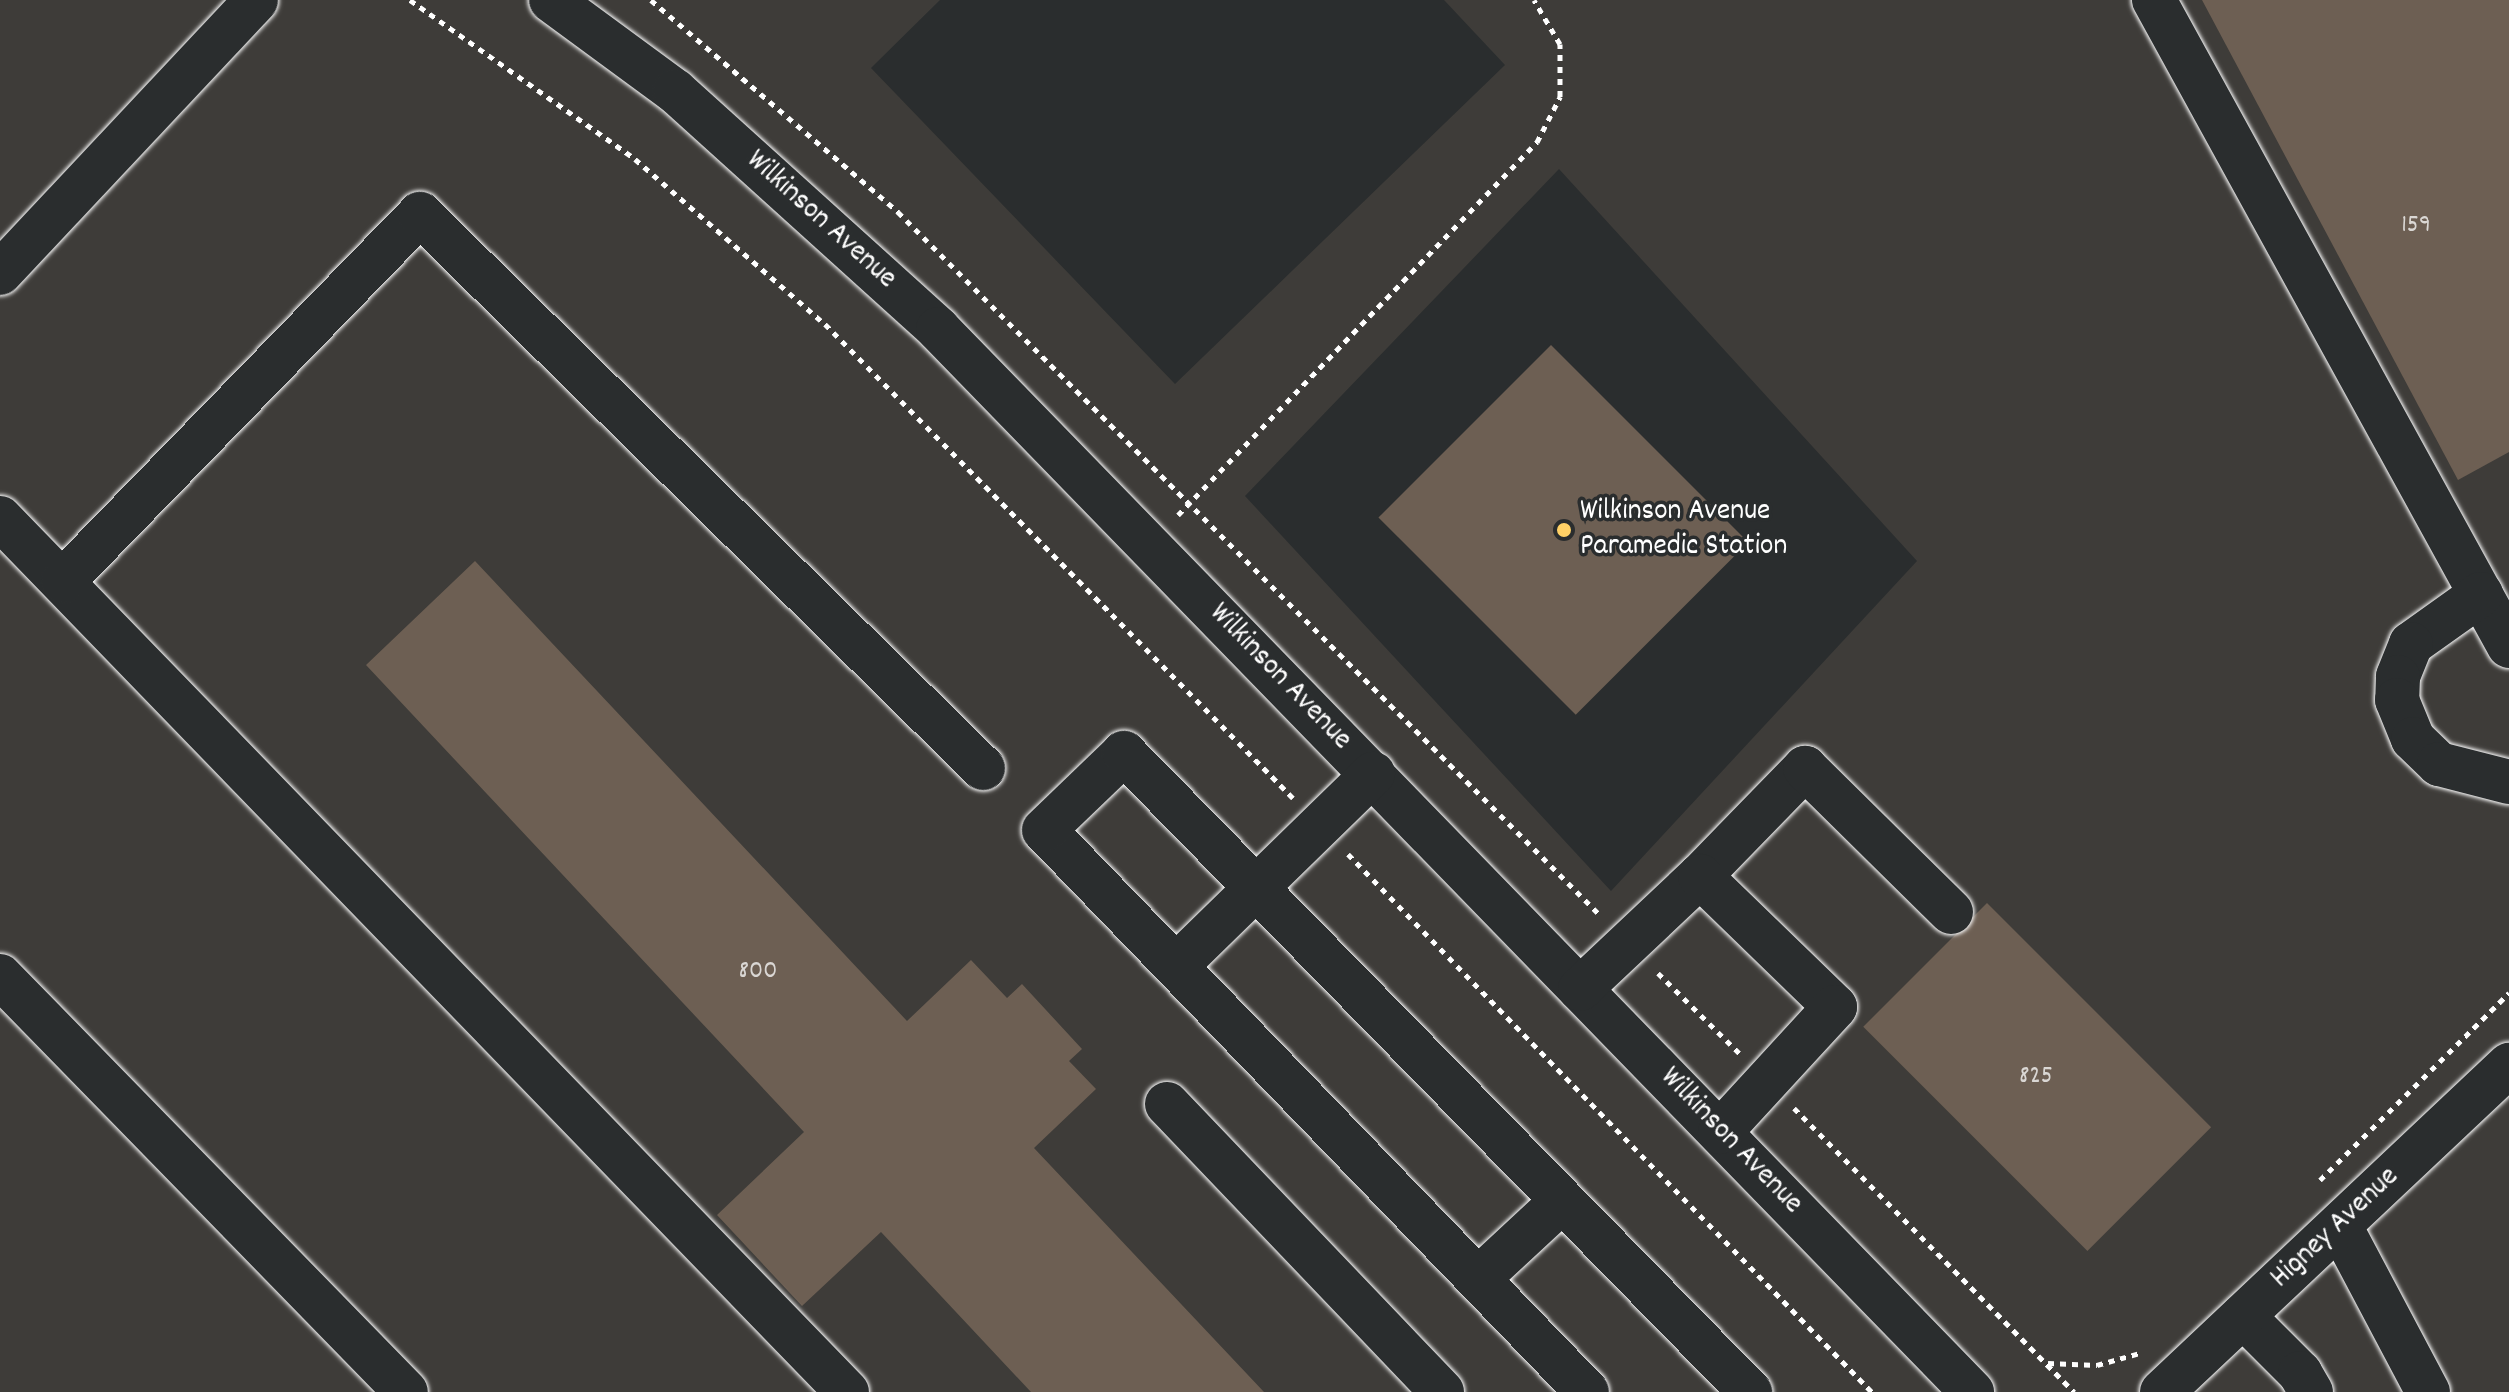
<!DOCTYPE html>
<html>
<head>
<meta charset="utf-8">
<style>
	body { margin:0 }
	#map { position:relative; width:2509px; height:1392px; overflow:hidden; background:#2a2d2e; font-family:Dekko,sans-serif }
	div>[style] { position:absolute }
	.built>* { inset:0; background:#3e3c39 }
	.building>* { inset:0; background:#6d5f53; transform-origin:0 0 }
	.path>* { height:5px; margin-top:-2.5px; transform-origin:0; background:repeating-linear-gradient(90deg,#fff 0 6px,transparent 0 12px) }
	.roads { filter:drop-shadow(0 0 2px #fff) drop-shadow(0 0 2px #fff) }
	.minor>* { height:44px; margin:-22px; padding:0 22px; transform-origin:22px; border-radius:22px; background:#2a2d2e }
	.dots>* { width:22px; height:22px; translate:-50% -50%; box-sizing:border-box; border:4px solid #2a2d2e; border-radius:50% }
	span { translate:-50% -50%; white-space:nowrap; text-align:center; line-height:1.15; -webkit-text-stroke:7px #2a2d2e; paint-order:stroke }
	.number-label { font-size:26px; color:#dad7d4 }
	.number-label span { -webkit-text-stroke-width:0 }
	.street-label { font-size:30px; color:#fff }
	.poi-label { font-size:30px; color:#fff }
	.left { translate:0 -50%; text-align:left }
</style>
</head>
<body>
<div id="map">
	<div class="built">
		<i style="clip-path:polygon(evenodd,0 0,940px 0,871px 68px,1175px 384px,1505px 65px,1444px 0,2509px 0,2509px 1392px,0 1392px,0 0,1559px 169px,1917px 561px,1611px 891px,1245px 496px,1559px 169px)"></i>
	</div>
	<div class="building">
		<i style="clip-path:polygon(2202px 0,2509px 0,2509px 452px,2458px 480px)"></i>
		<i style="left:1551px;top:345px;width:279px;height:244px;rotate:45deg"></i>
		<i style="clip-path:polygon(475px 561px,907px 1021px,971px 960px,1007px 998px,1022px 984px,1082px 1049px,1069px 1061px,1096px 1089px,1034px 1148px,1264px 1392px,1031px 1392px,881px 1232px,802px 1306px,717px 1215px,804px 1132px,366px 665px)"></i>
		<i style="left:1987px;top:903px;width:317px;height:175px;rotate:45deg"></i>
	</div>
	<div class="path">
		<i style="left:410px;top:0;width:276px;rotate:35.2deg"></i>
		<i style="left:635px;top:159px;width:252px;rotate:41deg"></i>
		<i style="left:825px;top:324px;width:666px;rotate:45.36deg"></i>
		<i style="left:651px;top:0;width:326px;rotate:40.6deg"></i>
		<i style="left:898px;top:212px;width:993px;rotate:45.04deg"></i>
		<i style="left:1178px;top:515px;width:518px;rotate:-46.1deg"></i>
		<i style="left:1537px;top:142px;width:51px;rotate:-62.9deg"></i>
		<i style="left:1560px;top:97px;width:53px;rotate:-90deg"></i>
		<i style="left:1560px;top:44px;width:51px;rotate:-120.6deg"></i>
		<i style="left:1348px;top:854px;width:751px;rotate:45.76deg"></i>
		<i style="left:1658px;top:973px;width:114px;rotate:44.6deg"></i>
		<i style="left:1794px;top:1108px;width:399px;rotate:45.4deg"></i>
		<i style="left:2320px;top:1180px;width:266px;rotate:-44.7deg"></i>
		<i style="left:2048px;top:1363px;width:49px;rotate:2.3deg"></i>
		<i style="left:2097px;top:1365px;width:45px;rotate:-15.6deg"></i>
	</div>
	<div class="roads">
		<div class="minor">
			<i style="left:551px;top:0;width:154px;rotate:36.3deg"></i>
			<i style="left:675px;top:91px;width:355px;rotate:42.1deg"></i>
			<i style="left:938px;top:329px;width:1483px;rotate:45.79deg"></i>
			<i style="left:2154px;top:0;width:737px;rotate:61.21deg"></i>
			<i style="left:0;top:273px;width:374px;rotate:-46.8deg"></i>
			<i style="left:0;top:518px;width:1217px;rotate:45.9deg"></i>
			<i style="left:63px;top:581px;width:512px;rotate:-45.79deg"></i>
			<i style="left:420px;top:214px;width:790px;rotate:44.54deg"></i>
			<i style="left:2481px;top:594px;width:86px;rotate:144.5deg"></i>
			<i style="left:2411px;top:644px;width:35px;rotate:112deg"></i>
			<i style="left:2398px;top:677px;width:23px;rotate:92deg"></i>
			<i style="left:2397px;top:700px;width:42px;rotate:67.7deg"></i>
			<i style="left:2413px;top:739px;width:36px;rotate:44deg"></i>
			<i style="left:2439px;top:764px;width:72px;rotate:14.4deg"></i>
			<i style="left:1700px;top:876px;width:151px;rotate:-45.8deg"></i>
			<i style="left:1805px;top:768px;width:205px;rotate:44.6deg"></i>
			<i style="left:1177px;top:965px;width:274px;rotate:-44.3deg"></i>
			<i style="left:0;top:976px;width:581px;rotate:45.7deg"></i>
			<i style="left:1580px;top:989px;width:165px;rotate:-43.3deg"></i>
			<i style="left:1700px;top:876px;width:188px;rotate:44.1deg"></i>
			<i style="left:1835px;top:1007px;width:170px;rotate:132.6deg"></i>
			<i style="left:1167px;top:1104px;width:398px;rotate:46.3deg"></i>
			<i style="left:2340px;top:1226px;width:188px;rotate:62.1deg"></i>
			<i style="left:1479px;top:1278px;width:113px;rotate:-42.9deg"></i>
			<i style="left:2243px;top:1316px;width:81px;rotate:45deg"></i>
			<i style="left:2300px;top:1373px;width:22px;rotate:60deg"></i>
			<i style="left:1587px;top:1392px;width:781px;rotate:-134.01deg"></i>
			<i style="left:1044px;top:830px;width:111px;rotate:-43.9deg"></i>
			<i style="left:1124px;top:753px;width:895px;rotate:45.59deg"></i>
			<i style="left:2162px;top:1392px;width:477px;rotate:-43.3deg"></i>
		</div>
	</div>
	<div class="dots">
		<i style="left:1564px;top:530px;background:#ffd166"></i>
	</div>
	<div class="number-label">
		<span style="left:2416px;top:226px">159</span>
		<span style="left:758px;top:972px">800</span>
		<span style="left:2036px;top:1077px">825</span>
	</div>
	<div class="street-label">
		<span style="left:820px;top:221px;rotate:42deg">Wilkinson Avenue</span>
		<span style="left:1279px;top:678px;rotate:46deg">Wilkinson Avenue</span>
		<span style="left:1730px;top:1142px;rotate:46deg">Wilkinson Avenue</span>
		<span style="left:2336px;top:1229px;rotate:-43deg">Higney Avenue</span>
	</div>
	<div class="poi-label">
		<span class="left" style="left:1580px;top:530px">Wilkinson Avenue<br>Paramedic Station</span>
	</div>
</div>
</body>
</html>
